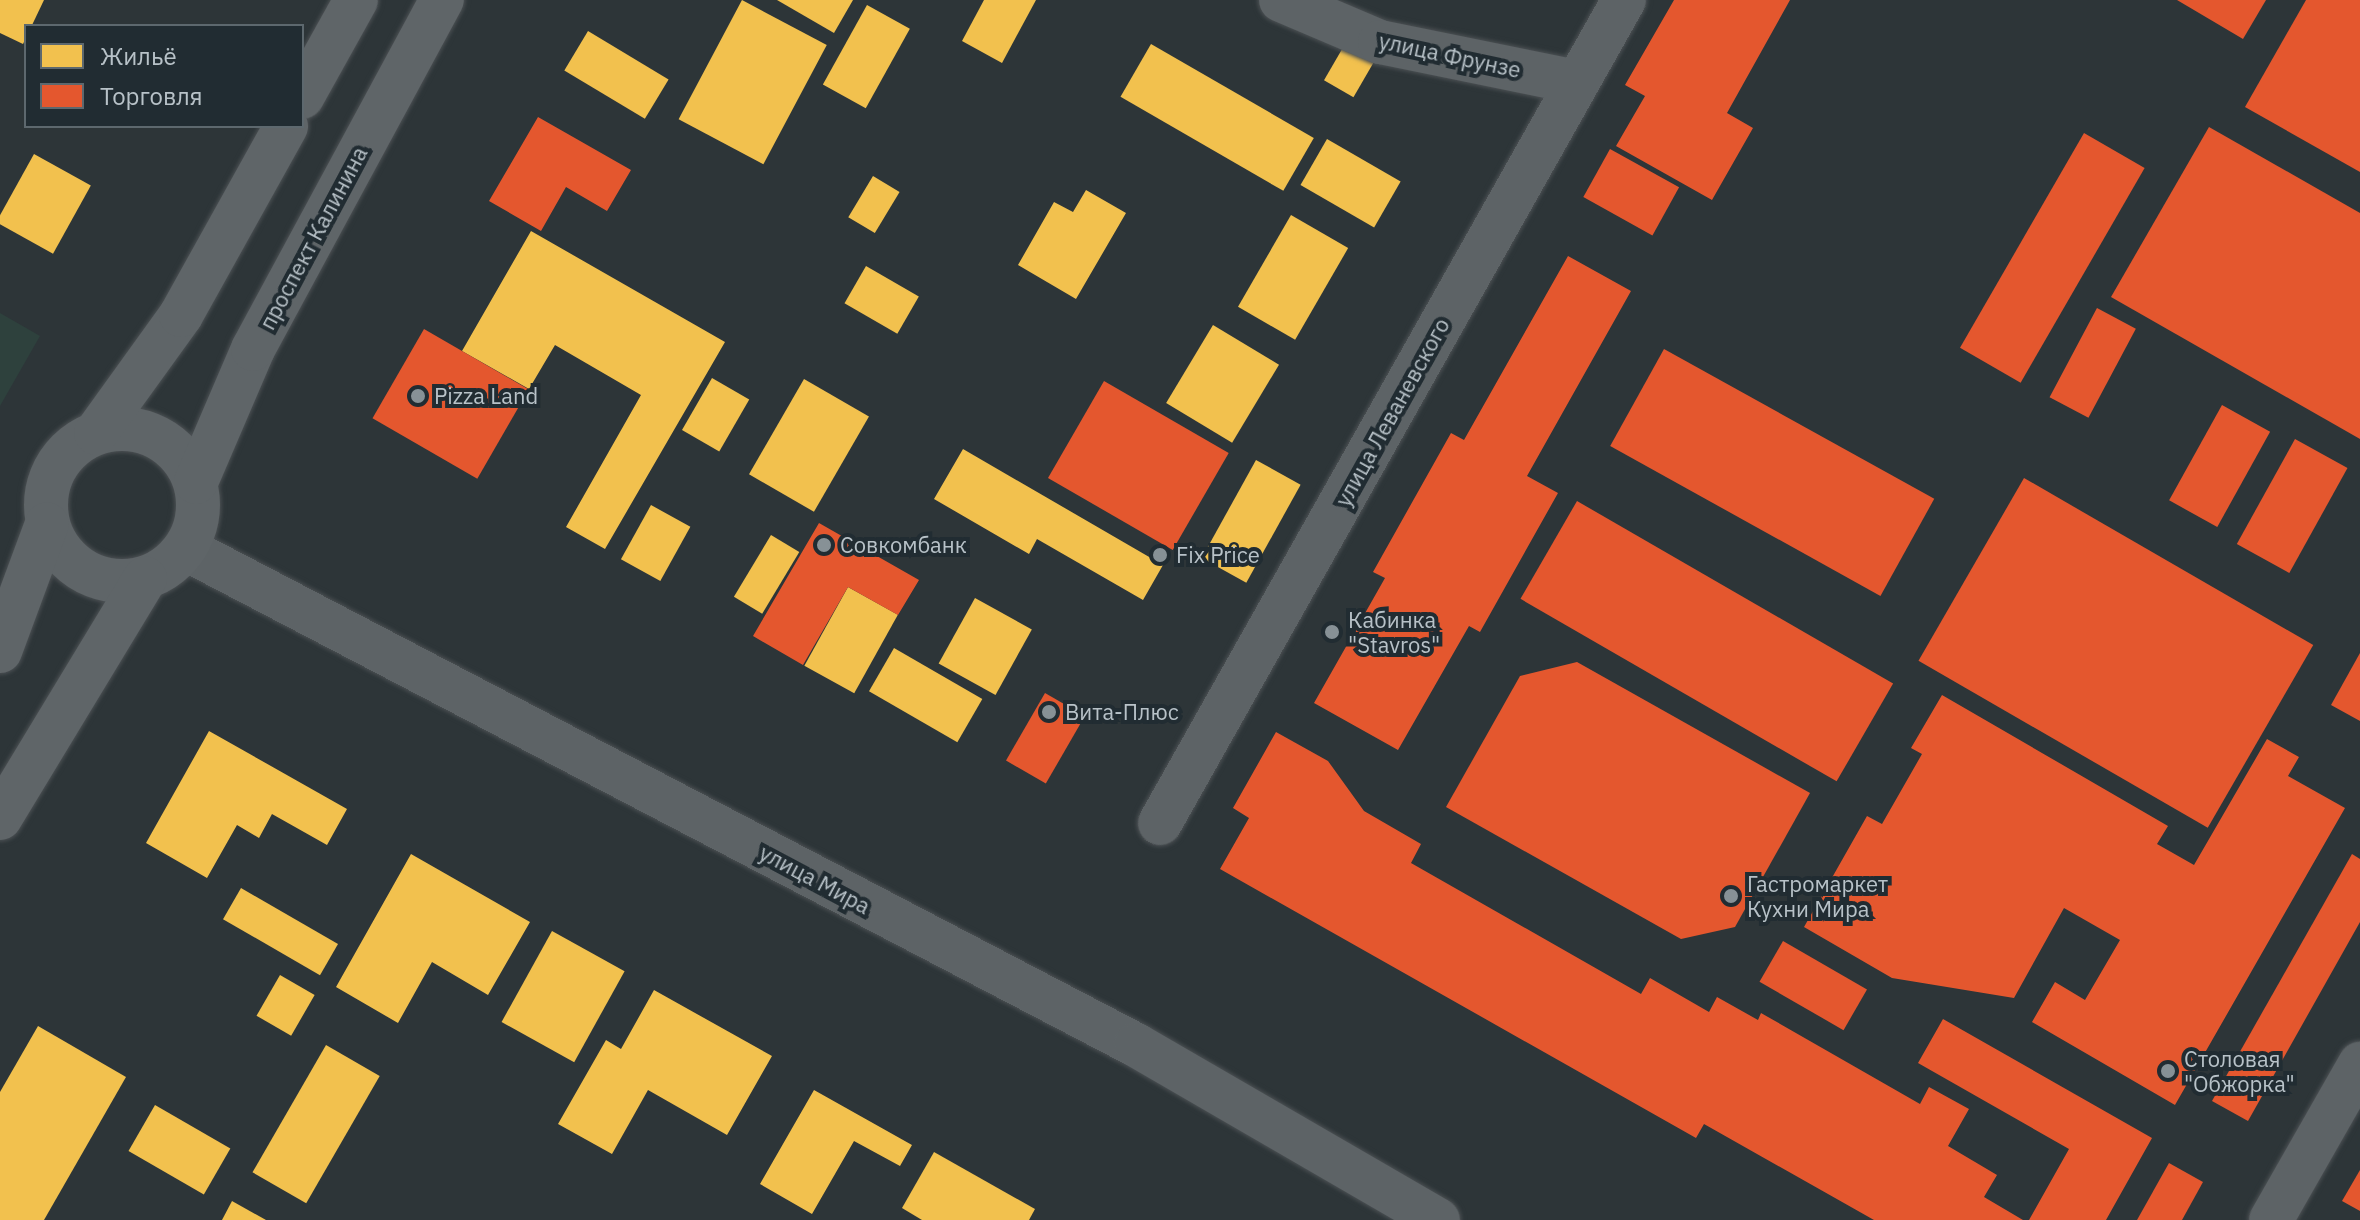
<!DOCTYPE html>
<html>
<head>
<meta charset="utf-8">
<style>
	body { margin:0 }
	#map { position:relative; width:2360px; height:1220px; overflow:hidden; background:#2d3538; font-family:"IBM Plex Sans",sans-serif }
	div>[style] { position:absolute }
	.green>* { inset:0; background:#2e413d }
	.homes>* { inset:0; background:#f2c14e; transform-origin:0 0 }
	.shops>* { inset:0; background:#e4572e; transform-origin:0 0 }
	.roads { filter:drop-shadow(0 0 2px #4b5053) drop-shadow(0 0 2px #4b5053) }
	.minor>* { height:44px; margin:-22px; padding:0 22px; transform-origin:22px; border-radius:22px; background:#5d6366 }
	.major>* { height:44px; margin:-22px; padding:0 22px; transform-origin:22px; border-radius:22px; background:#5f6568 }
	.major>.ring { margin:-22px; padding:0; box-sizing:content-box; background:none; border:44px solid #5f6568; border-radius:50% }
	.dots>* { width:22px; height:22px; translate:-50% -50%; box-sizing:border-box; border:4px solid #212c32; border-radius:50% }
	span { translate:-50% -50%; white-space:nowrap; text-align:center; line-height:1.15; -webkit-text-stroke:8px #212c32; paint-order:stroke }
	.street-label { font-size:22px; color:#b8c2c8 }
	.poi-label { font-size:22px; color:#b8c2c8 }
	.left { translate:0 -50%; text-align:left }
	.legend { position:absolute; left:24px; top:24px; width:280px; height:104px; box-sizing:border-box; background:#212c32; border:2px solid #5d686e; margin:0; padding:10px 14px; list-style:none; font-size:24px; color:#b8c2c8 }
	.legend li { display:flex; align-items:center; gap:16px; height:40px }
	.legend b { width:40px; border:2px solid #5d686e }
</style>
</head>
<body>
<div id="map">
	<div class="green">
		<i style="clip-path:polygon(0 313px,40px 336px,0 406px)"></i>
	</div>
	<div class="homes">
		<i style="clip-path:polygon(0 0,44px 0,23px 44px,0 33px)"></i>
		<i style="left:742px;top:0;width:96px;height:135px;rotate:28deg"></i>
		<i style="clip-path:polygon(777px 0,853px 0,834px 33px)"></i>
		<i style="clip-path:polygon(984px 0,1036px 0,1002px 63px,962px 41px)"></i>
		<i style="left:867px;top:5px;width:49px;height:91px;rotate:29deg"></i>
		<i style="left:588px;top:31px;width:94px;height:46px;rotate:31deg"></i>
		<i style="left:1151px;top:44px;width:188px;height:61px;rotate:30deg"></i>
		<i style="left:1345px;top:44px;width:34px;height:42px;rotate:30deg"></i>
		<i style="left:1327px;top:139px;width:85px;height:53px;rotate:30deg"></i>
		<i style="left:34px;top:154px;width:65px;height:78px;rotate:29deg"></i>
		<i style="left:873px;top:176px;width:31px;height:48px;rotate:31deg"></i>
		<i style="clip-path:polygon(1086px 190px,1126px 213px,1076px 299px,1018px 265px,1054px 202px,1073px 212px)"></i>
		<i style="left:1291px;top:215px;width:66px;height:106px;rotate:30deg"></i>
		<i style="clip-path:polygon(531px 231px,725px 342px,605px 549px,566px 527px,641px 395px,555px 345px,529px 389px,462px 351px)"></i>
		<i style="left:866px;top:266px;width:61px;height:43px;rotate:30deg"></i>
		<i style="left:1213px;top:325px;width:77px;height:91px;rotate:31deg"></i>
		<i style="left:712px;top:378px;width:43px;height:60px;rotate:30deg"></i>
		<i style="left:804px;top:379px;width:75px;height:110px;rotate:30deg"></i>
		<i style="clip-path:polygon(963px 449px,1163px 565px,1143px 600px,1037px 539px,1029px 554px,934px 499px)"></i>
		<i style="left:1256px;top:460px;width:51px;height:112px;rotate:29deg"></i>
		<i style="left:651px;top:505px;width:45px;height:62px;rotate:29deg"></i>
		<i style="left:771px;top:535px;width:33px;height:72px;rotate:31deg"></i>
		<i style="left:848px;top:587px;width:57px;height:90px;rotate:29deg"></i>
		<i style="left:975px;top:598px;width:65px;height:75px;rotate:29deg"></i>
		<i style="left:894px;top:648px;width:102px;height:50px;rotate:30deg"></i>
		<i style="clip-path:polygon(209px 731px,347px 809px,327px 845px,272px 814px,259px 838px,237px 825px,207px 878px,146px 843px)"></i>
		<i style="clip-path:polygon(411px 854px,530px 922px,488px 995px,432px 962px,398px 1023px,336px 987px)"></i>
		<i style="left:241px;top:888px;width:112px;height:36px;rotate:30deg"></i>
		<i style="left:552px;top:931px;width:83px;height:104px;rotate:29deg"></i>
		<i style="left:280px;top:975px;width:40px;height:47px;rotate:30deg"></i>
		<i style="clip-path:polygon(654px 990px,772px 1056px,727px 1135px,648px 1090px,612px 1154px,558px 1124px,606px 1040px,621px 1049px)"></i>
		<i style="clip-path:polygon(38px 1026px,126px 1077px,44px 1220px,0 1220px,0 1092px)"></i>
		<i style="left:326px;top:1045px;width:62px;height:147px;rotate:30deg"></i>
		<i style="clip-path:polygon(814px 1090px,912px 1145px,900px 1166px,854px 1141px,812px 1214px,760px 1184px)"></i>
		<i style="left:155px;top:1105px;width:87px;height:53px;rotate:30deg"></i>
		<i style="clip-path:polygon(934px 1152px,1035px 1209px,1029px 1220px,922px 1220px,902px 1208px)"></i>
		<i style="clip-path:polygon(232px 1201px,266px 1220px,222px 1220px)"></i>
	</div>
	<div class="shops">
		<i style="clip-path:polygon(1674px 0,1790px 0,1727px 113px,1753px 128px,1712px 200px,1616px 146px,1645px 96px,1625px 85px)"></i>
		<i style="clip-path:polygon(2177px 0,2266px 0,2243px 39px)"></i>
		<i style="clip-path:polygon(2306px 0,2360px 0,2360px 172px,2245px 107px)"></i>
		<i style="clip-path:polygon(538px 117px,631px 170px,607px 211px,566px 187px,541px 231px,489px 201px)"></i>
		<i style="clip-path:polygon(2209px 127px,2360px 213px,2360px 439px,2111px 297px)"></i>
		<i style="left:2084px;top:133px;width:70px;height:248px;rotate:30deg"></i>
		<i style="left:1610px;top:149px;width:79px;height:55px;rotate:29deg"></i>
		<i style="clip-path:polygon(1568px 256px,1631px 291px,1527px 476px,1558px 493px,1480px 632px,1469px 626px,1398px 750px,1314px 703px,1385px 578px,1373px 572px,1451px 433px,1464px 440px)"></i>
		<i style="left:2097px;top:308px;width:44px;height:101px;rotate:28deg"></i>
		<i style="left:424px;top:329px;width:121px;height:103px;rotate:30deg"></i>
		<i style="left:1664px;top:349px;width:309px;height:111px;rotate:29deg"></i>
		<i style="left:1104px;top:381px;width:144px;height:112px;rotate:30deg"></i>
		<i style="left:2222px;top:405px;width:55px;height:109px;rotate:29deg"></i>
		<i style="left:2295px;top:439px;width:60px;height:120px;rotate:29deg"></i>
		<i style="left:2024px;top:478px;width:334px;height:211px;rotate:30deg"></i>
		<i style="left:1577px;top:501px;width:365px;height:113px;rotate:30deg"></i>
		<i style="clip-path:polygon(819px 523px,919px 580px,898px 615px,848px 587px,803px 665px,753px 636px)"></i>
		<i style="clip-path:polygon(2360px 653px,2360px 721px,2331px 705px)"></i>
		<i style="clip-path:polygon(1577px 662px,1810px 793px,1735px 927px,1681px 939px,1446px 807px,1520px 676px)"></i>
		<i style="left:1045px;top:693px;width:46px;height:78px;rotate:30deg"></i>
		<i style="clip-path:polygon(1942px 695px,2168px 826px,2157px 844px,2194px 865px,2267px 739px,2299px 757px,2288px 776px,2345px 808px,2175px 1105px,2032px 1022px,2055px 982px,2085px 1000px,2120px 940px,2064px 908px,2014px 998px,1892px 978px,1804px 927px,1867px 816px,1882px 824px,1922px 754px,1911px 748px)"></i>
		<i style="clip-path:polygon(1276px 732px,1328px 761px,1364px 811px,1421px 844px,1411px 863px,1641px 994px,1650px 978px,1709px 1012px,1717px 997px,1758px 1020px,1761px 1013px,1920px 1104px,1929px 1087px,1969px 1109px,1948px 1146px,1997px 1175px,1984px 1197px,2023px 1220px,1874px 1220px,1704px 1124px,1696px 1138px,1220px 869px,1249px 818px,1233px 808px)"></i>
		<i style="clip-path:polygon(2352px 854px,2360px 859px,2360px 922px,2248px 1121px,2212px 1101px)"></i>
		<i style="left:1783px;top:941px;width:97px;height:47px;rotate:30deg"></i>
		<i style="clip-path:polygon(1943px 1019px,2152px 1138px,2106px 1220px,2029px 1220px,2069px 1149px,1918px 1063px)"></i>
		<i style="clip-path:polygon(2169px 1163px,2203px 1182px,2182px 1220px,2137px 1220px)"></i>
		<i style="clip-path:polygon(2360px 1170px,2360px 1211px,2342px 1201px)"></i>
	</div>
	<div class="roads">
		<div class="minor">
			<i style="left:1281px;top:0;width:108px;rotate:23deg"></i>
			<i style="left:1380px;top:42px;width:201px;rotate:11.5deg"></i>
			<i style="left:186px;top:549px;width:1072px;rotate:27.57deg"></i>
			<i style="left:1136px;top:1045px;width:349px;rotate:30.1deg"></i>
			<i style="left:1160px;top:823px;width:945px;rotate:-60.59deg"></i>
			<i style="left:2271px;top:1220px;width:180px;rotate:-60.3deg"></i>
		</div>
		<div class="major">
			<i style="left:302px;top:97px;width:111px;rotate:-60.9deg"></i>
			<i class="ring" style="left:46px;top:429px;width:108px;height:108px"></i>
			<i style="left:96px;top:433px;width:145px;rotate:-54.2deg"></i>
			<i style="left:181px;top:315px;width:216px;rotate:-60.9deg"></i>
			<i style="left:196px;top:482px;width:145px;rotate:-66.8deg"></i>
			<i style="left:253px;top:349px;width:397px;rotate:-61.6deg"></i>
			<i style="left:0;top:651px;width:135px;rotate:-69.7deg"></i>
			<i style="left:0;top:818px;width:280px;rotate:-58.8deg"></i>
		</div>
	</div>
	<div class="dots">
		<i style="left:418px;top:396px;background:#879196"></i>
		<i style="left:824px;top:545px;background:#879196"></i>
		<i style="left:1160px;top:555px;background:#879196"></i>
		<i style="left:1332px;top:632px;background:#879196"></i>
		<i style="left:1049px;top:712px;background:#879196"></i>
		<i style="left:1731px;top:896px;background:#879196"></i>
		<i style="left:2168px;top:1071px;background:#879196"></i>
	</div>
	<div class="street-label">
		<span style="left:1450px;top:55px;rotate:12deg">улица Фрунзе</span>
		<span style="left:313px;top:238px;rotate:-62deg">проспект Калинина</span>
		<span style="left:1392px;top:412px;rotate:-61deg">улица Леваневского</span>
		<span style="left:815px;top:879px;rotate:28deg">улица Мира</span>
	</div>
	<div class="poi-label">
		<span class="left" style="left:434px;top:396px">Pizza Land</span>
		<span class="left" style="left:840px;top:545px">Совкомбанк</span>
		<span class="left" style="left:1176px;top:555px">Fix Price</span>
		<span class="left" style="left:1348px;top:632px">Кабинка<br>"Stavros"</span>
		<span class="left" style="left:1065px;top:712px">Вита-Плюс</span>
		<span class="left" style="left:1747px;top:896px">Гастромаркет<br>Кухни Мира</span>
		<span class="left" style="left:2184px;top:1071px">Столовая<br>"Обжорка"</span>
	</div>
	<ul class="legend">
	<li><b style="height:22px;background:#f2c14e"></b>Жильё</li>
	<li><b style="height:22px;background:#e4572e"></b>Торговля</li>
	</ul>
</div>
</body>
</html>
